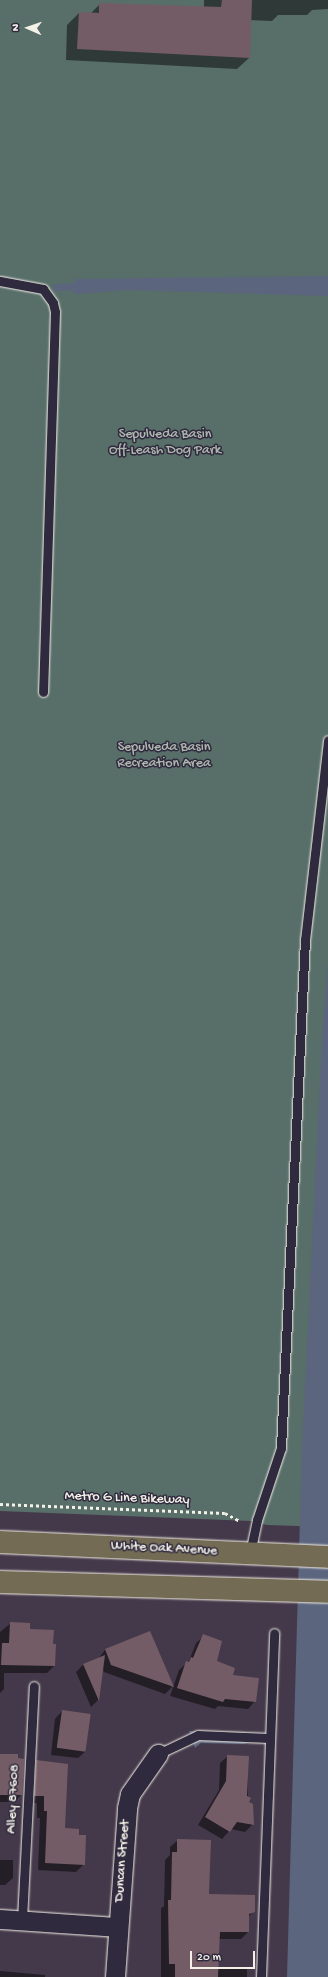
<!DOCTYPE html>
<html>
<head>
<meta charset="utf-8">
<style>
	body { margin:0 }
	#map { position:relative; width:328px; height:1977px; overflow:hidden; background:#44394a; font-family:"Gochi Hand",sans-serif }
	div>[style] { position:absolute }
	.green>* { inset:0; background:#586e69 }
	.water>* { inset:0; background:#5b657e }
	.shadow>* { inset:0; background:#0007 }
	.stream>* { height:7px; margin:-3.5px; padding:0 3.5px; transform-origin:3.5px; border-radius:3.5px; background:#5b657e }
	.building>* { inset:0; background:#745c67; transform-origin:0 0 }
	.path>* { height:2.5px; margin-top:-1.25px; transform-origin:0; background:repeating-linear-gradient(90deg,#f4f1e8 0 3px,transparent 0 6px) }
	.roads { filter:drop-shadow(0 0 1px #f4f1e8) drop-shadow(0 0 1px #f4f1e8) }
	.lane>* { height:9px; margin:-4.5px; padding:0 4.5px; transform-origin:4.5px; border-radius:4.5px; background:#2f2a3d }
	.street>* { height:19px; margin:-9.5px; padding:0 9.5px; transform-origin:9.5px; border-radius:9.5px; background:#2f2a3d }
	.primary>* { height:22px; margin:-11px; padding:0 11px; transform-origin:11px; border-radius:11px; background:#746b55 }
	span { translate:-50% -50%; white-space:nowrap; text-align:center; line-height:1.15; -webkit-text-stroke:3px #2f2a3d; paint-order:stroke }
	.park-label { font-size:14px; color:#aeb6af }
	.street-label { font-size:14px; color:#f4f1e8 }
	.north { position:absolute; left:8px; top:8px; width:40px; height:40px; -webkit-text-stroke:3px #2f2a3d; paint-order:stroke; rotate:272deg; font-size:11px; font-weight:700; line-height:16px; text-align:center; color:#f4f1e8 }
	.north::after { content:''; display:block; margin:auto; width:14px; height:18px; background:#f4f1e8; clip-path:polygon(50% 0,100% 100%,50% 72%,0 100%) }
	.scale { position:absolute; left:190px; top:1951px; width:65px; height:18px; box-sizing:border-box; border:2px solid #f4f1e8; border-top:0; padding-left:5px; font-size:12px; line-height:14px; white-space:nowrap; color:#f4f1e8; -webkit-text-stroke:3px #2f2a3d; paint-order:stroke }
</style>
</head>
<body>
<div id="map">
	<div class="green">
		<i style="clip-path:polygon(0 0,328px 0,328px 1527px,267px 1525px,251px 1521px,0 1511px)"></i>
	</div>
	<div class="water">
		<i style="clip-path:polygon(328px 276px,328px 296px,127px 290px,74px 294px,75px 279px)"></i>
		<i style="clip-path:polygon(328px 965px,328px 1977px,287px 1977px,302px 1448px,322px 1041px)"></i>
		<i style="clip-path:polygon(189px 1731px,245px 1732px,248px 1742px,244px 1744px,201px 1743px,195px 1748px)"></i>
	</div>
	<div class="shadow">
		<i style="clip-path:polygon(204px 0,328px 0,328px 9px,312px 10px,307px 15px,278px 15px,272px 21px,250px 20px,249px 58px,237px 69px,66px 60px,67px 25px,79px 13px,90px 14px,100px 4px,204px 8px)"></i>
		<i style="clip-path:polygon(11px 1623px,29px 1630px,52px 1645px,54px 1666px,47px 1673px,4px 1673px,4px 1689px,0 1693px,0 1632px)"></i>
		<i style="clip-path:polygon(149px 1632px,172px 1687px,165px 1694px,104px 1672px,102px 1668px,98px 1700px,91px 1707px,76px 1672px,84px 1664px,98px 1659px,105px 1650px)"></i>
		<i style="clip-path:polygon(204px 1636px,215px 1662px,255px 1701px,248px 1709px,218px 1706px,215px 1709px,170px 1696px,179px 1670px,189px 1661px,196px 1643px)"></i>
		<i style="clip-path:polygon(62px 1711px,86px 1751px,78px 1758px,51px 1755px,55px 1719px)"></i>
		<i style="clip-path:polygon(0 1755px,21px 1795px,14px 1802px,0 1802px)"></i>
		<i style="clip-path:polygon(228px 1756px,248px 1757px,248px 1802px,253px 1824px,245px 1832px,231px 1829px,222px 1839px,198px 1825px,219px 1790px,220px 1763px)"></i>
		<i style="clip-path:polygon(37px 1761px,64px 1829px,78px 1836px,84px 1864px,76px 1872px,38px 1870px,40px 1818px,37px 1818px,37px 1803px,27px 1803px,29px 1769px)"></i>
		<i style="clip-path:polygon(178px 1840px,208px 1895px,254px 1911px,248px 1917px,248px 1932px,241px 1939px,218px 1939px,218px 1967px,247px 1967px,247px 1977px,161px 1977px,161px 1908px,164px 1906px,165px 1860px,170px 1855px,170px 1847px)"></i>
		<i style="clip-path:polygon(0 1860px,13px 1860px,13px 1878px,5px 1885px,0 1885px)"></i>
		<i style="clip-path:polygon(0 1971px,45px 1975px,45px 1977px,0 1977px)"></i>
	</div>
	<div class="stream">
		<i style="left:56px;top:287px;width:28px;rotate:-2deg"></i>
	</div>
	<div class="building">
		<i style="clip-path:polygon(222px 0,252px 0,250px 58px,77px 49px,79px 12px,99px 13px,99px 3px,221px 7px)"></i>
		<i style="clip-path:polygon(10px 1622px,30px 1623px,30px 1629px,54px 1630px,53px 1644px,56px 1644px,55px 1666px,1px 1665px,2px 1643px,9px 1643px)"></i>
		<i style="clip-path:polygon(150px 1631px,174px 1687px,111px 1665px,105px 1649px)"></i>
		<i style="clip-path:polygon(203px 1634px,222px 1641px,217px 1661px,235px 1668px,233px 1675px,259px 1678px,256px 1702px,225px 1699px,223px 1702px,177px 1688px,186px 1661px,189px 1662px,191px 1657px,193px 1658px)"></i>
		<i style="clip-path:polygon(105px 1655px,99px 1701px,83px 1664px)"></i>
		<i style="left:62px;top:1710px;width:29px;height:38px;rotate:8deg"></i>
		<i style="clip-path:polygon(0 1754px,18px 1754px,18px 1758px,24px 1759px,22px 1795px,0 1795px)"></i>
		<i style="clip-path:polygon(227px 1755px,249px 1756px,247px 1796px,251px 1798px,249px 1802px,253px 1804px,254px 1825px,237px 1822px,230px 1832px,205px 1817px,226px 1781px)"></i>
		<i style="clip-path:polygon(36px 1760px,68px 1764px,65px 1828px,79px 1829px,79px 1835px,86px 1835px,85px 1865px,45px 1863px,47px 1811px,44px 1811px,44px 1796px,34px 1796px)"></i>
		<i style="clip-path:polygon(177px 1839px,211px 1840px,209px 1894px,255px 1895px,255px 1912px,249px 1914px,249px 1932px,220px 1932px,218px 1977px,175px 1977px,175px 1964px,169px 1964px,168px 1900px,171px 1900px,172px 1852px,177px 1852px)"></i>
	</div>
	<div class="path">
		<i style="left:0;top:1504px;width:225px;rotate:2.3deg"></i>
		<i style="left:225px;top:1513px;width:17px;rotate:28deg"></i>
	</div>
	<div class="roads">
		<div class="lane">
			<i style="left:0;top:281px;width:44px;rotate:10.5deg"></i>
			<i style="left:43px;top:289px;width:17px;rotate:54deg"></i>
			<i style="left:53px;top:303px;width:9px;rotate:77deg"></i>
			<i style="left:55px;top:312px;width:380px;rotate:91.8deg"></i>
			<i style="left:250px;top:1553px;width:34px;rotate:-78deg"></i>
			<i style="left:257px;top:1520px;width:76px;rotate:-71.6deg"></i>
			<i style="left:281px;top:1448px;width:509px;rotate:-87.3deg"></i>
			<i style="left:305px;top:940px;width:201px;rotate:-83.4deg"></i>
			<i style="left:158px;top:1754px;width:44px;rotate:-25.4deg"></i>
			<i style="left:198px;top:1735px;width:71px;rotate:2.4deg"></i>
			<i style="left:22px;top:1920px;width:234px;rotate:-87.1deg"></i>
			<i style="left:261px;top:1977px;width:344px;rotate:-87.8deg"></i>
		</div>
		<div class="street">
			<i style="left:0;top:1919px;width:117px;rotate:3.9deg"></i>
			<i style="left:115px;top:1977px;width:169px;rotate:-85.9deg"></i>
			<i style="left:127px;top:1808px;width:14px;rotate:-78deg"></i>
			<i style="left:130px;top:1794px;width:49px;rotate:-55deg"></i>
		</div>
		<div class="primary">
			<i style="left:0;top:1542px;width:328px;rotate:2.6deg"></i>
			<i style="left:0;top:1582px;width:328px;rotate:1.7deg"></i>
		</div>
	</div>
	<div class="park-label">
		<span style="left:165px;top:443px">Sepulveda Basin<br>Off-Leash Dog Park</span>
		<span style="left:164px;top:756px">Sepulveda Basin<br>Recreation Area</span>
	</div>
	<div class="street-label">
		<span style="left:127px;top:1499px;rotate:2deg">Metro G Line Bikeway</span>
		<span style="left:164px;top:1549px;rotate:3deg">White Oak Avenue</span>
		<span style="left:14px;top:1799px;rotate:-87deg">Alley 87608</span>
		<span style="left:123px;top:1861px;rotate:-86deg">Duncan Street</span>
	</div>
	<div class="north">N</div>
	<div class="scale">20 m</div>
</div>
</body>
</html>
